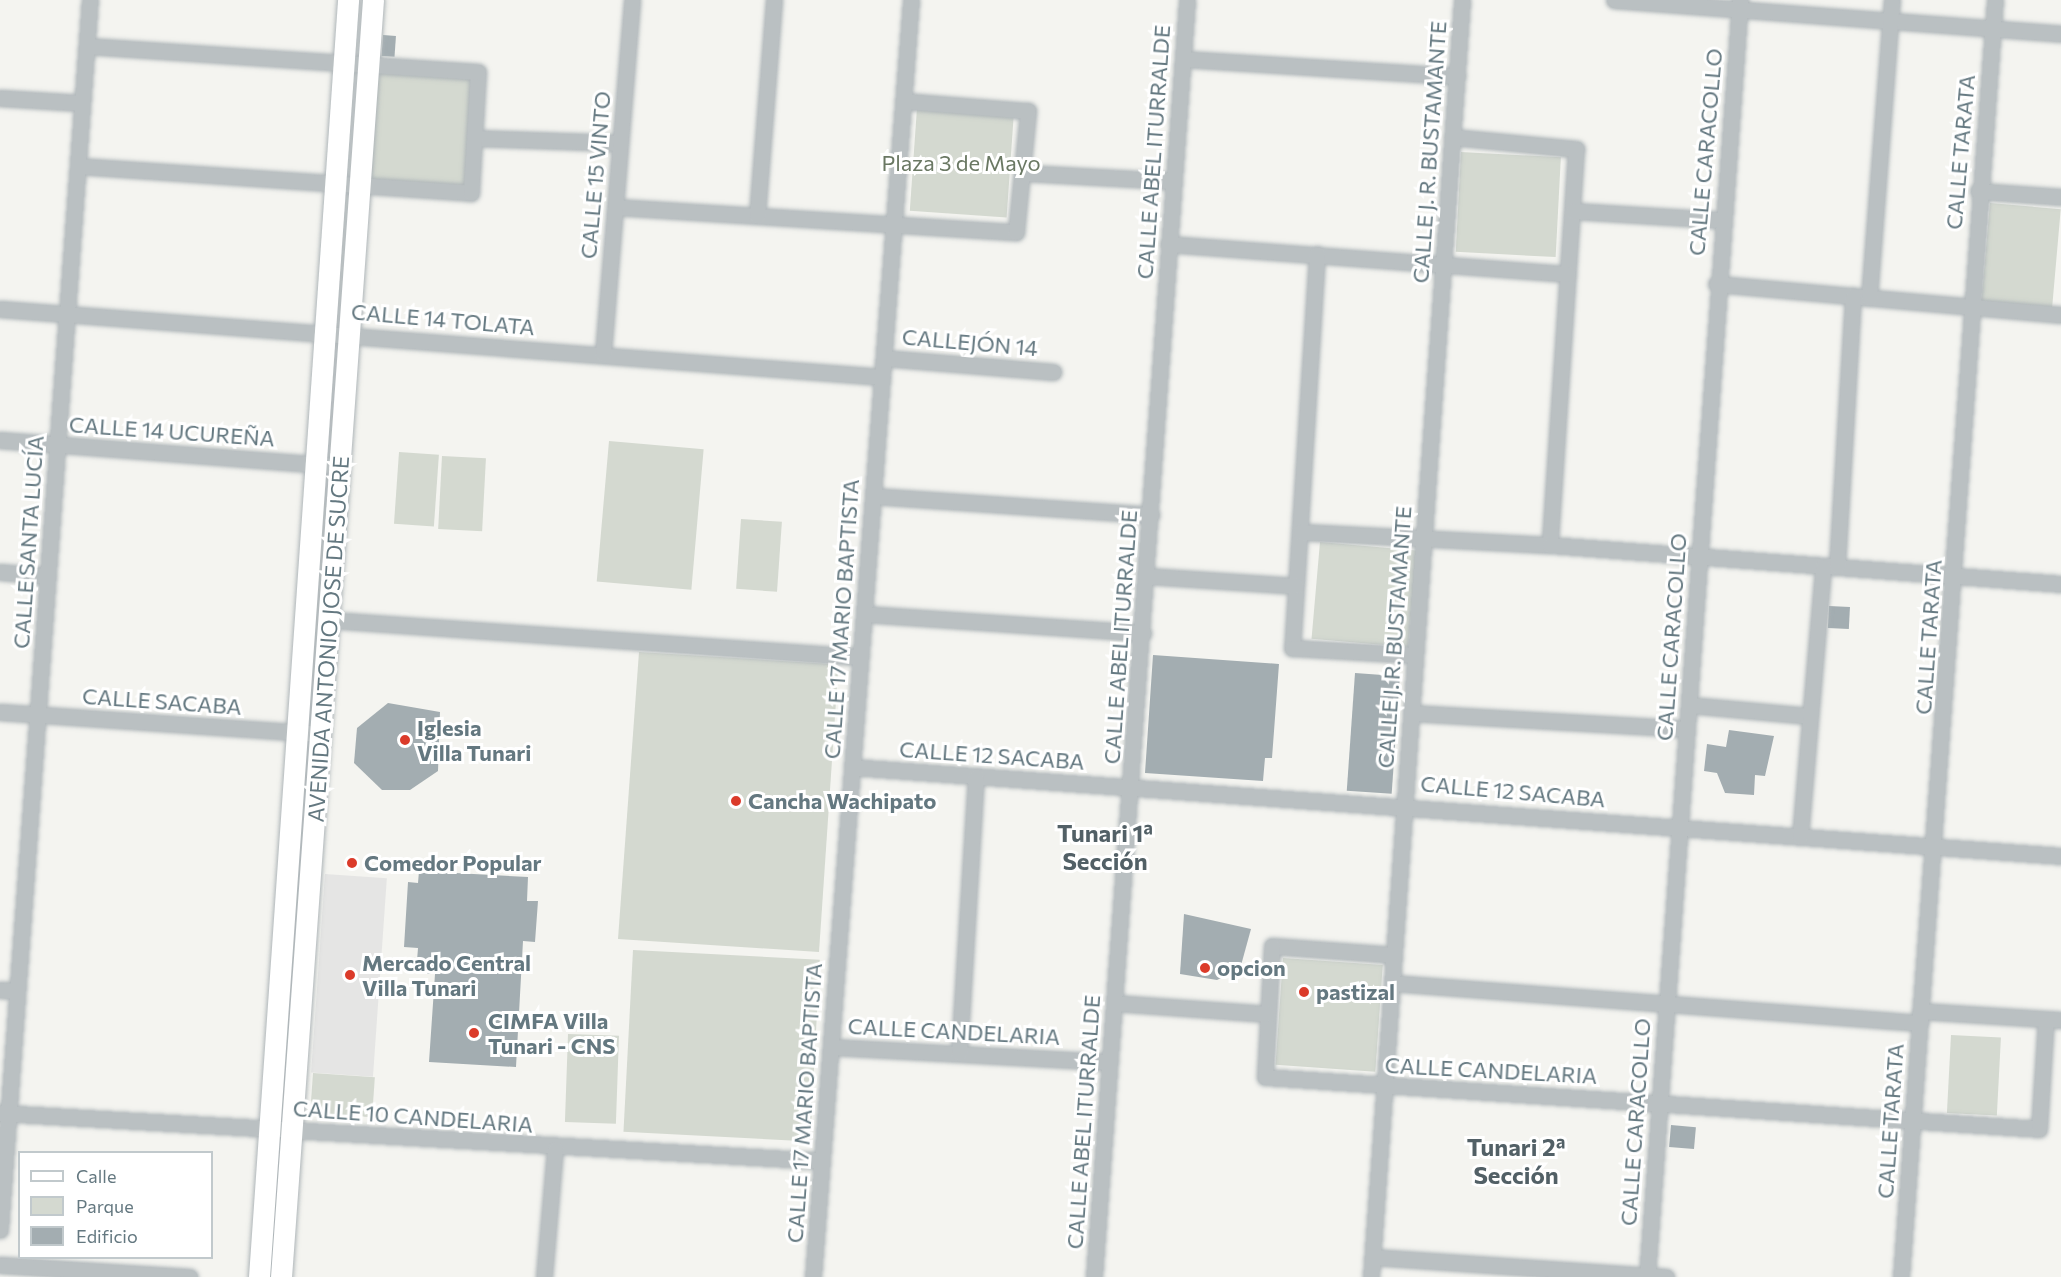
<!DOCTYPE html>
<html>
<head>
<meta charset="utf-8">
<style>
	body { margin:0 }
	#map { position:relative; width:2061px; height:1277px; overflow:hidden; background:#f4f4f0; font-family:Commissioner,sans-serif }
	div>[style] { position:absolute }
	.built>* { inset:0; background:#e5e5e4; transform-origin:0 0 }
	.green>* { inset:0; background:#d4d9d0; transform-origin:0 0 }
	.building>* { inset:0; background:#a3adb1; transform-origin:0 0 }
	.roads { filter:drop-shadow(0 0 2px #afb6b9) drop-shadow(0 0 2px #afb6b9) }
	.minor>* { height:15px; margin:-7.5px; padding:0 7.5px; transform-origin:7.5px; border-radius:7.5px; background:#bac0c2 }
	.secondary>* { height:21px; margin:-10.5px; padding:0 10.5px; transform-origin:10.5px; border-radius:10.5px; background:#fff }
	.dots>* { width:16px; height:16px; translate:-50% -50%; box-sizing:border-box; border:3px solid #fff; border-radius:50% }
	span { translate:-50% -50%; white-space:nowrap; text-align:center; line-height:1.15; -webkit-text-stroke:6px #fff; paint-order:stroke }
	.street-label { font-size:22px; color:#647880 }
	.park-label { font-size:22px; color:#6a7863 }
	.poi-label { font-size:22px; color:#647880; font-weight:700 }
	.left { translate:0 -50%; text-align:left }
	.neighbourhood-label { font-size:24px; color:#526066; font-weight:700 }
	.legend { position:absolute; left:18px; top:1151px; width:195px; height:108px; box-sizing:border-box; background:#fff; border:2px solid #c1c9cc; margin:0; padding:8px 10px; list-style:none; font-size:18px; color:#647880 }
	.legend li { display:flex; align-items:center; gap:12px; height:30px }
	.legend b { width:30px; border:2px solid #c1c9cc }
</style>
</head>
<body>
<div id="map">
	<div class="built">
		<i style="left:325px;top:874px;width:62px;height:199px;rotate:4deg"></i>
	</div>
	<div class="green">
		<i style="left:378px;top:71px;width:96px;height:110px;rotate:5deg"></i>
		<i style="left:917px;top:108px;width:97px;height:103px;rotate:4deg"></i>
		<i style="left:1461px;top:152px;width:100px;height:100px;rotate:3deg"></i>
		<i style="left:1990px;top:203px;width:71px;height:100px;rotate:5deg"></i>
		<i style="left:609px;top:441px;width:95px;height:141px;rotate:5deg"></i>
		<i style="left:399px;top:452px;width:40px;height:72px;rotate:4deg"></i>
		<i style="left:442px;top:456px;width:44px;height:73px;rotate:3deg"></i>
		<i style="left:741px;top:519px;width:41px;height:70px;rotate:4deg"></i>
		<i style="left:1320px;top:542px;width:97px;height:97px;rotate:5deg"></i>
		<i style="clip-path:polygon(639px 652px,831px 664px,838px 672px,819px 952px,618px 939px)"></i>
		<i style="left:633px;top:950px;width:187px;height:182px;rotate:3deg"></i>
		<i style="left:1283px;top:958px;width:100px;height:107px;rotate:4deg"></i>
		<i style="left:568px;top:1034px;width:51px;height:88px;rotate:2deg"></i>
		<i style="left:1951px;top:1035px;width:50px;height:78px;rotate:3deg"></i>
		<i style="left:313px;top:1073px;width:62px;height:40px;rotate:4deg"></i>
	</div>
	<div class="building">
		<i style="left:383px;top:35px;width:13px;height:21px;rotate:4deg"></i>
		<i style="left:1829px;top:606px;width:21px;height:22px;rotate:3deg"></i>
		<i style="clip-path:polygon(1153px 655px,1279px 664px,1272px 758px,1265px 758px,1263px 781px,1145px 773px)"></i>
		<i style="left:1355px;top:673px;width:45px;height:118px;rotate:4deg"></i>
		<i style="clip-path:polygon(388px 703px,440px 712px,438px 771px,410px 790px,382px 790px,354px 763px,357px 728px)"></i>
		<i style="clip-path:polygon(1729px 730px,1774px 736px,1765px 776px,1755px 775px,1754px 795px,1725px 793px,1717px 773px,1704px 771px,1707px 744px,1726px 747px)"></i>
		<i style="clip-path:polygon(419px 871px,528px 877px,527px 901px,538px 901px,535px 942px,523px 941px,516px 1067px,429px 1062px,435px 974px,416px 973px,418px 948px,404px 947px,408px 882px,418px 883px)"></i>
		<i style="clip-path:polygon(1184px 914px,1251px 929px,1240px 969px,1217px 980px,1180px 974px)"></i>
		<i style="left:1671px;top:1125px;width:25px;height:22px;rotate:5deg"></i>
	</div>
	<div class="roads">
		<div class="minor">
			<i style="left:1614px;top:0;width:448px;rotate:4.3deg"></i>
			<i style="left:1183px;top:59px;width:275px;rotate:3.6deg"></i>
			<i style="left:0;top:98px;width:82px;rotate:3.5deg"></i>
			<i style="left:1452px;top:137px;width:125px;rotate:5.5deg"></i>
			<i style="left:1576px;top:149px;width:397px;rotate:93.8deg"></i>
			<i style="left:474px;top:138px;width:146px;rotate:2deg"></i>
			<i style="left:78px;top:166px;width:394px;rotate:3.9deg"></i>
			<i style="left:471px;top:193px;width:121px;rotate:-86.7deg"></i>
			<i style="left:478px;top:72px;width:392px;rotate:-176.2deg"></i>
			<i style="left:1024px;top:173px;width:148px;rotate:3.1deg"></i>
			<i style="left:1978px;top:191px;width:83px;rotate:4.1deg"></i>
			<i style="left:615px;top:207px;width:402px;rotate:3.6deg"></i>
			<i style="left:1016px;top:232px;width:122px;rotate:-84.3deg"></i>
			<i style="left:1028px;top:111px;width:125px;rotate:-175.4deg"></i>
			<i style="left:1573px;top:211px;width:148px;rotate:3.5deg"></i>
			<i style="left:757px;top:216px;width:217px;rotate:-85.5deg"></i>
			<i style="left:1168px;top:244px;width:401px;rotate:4.3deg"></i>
			<i style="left:1317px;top:254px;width:395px;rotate:93.6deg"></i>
			<i style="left:1292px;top:648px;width:123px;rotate:3.3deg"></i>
			<i style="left:1716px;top:284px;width:346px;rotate:5.1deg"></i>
			<i style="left:1869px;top:298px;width:299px;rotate:-85.6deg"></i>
			<i style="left:0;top:309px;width:885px;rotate:4.41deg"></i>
			<i style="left:603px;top:354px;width:355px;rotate:-85.3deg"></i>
			<i style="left:884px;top:358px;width:170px;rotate:4.7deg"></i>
			<i style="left:0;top:440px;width:327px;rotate:4.4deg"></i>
			<i style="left:873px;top:496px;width:279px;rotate:3.9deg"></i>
			<i style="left:1301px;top:532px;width:249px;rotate:3deg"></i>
			<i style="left:1550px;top:545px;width:512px;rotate:4.36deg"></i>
			<i style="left:1837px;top:566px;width:271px;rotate:-86.6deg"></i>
			<i style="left:0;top:572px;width:48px;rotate:4.8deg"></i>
			<i style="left:1147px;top:576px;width:149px;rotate:3.8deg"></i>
			<i style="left:864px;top:614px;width:280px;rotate:3.9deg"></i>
			<i style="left:330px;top:620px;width:532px;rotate:3.99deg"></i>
			<i style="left:1689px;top:705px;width:121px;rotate:5.2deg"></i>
			<i style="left:0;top:712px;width:322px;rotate:3.9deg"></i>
			<i style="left:1411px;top:713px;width:275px;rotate:3.3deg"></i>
			<i style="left:852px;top:767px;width:1212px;rotate:4.21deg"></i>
			<i style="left:1800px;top:837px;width:271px;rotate:-85.1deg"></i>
			<i style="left:1394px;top:955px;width:122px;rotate:-175.8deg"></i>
			<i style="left:1272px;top:946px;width:131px;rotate:93.1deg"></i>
			<i style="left:1265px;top:1077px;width:776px;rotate:3.84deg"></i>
			<i style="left:2039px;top:1129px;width:110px;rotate:-86.4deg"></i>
			<i style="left:1392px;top:983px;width:530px;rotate:4.33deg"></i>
			<i style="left:0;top:990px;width:17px;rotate:3deg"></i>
			<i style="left:1115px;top:1003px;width:153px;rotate:4.1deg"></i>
			<i style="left:1920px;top:1011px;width:141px;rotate:3.7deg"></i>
			<i style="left:831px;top:1047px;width:279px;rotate:3.1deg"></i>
			<i style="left:959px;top:1053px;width:277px;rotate:-86.5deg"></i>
			<i style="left:0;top:1113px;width:823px;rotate:3.34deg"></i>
			<i style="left:0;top:1230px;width:1233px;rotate:-85.82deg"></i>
			<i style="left:1373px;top:1257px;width:294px;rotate:3.9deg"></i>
			<i style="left:0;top:1265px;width:190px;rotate:3.6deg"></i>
			<i style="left:544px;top:1277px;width:128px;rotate:-85.1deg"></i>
			<i style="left:813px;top:1277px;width:1281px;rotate:-85.61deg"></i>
			<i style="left:1094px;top:1277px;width:1280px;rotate:-85.83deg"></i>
			<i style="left:1371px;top:1277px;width:1280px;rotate:-85.92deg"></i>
			<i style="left:1647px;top:1277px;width:1280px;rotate:-85.83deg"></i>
			<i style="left:1901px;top:1277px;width:1280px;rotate:-85.79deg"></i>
		</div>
		<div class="secondary">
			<i style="left:259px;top:1277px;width:1280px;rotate:-86.01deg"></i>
			<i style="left:281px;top:1277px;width:1280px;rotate:-85.88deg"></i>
		</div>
	</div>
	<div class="dots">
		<i style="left:405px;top:740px;background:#db3b2a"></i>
		<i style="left:736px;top:801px;background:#db3b2a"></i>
		<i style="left:352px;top:863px;background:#db3b2a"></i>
		<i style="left:1205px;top:968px;background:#db3b2a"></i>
		<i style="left:350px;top:975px;background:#db3b2a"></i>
		<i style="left:1304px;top:992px;background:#db3b2a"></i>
		<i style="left:474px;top:1033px;background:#db3b2a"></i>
	</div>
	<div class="street-label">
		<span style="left:1153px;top:152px;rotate:-86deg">CALLE ABEL ITURRALDE</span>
		<span style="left:1429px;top:152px;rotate:-86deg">CALLE J. R. BUSTAMANTE</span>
		<span style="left:1705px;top:152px;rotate:-85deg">CALLE CARACOLLO</span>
		<span style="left:1960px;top:152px;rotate:-85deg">CALLE TARATA</span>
		<span style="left:595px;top:175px;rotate:-85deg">CALLE 15 VINTO</span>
		<span style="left:443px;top:319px;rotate:5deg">CALLE 14 TOLATA</span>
		<span style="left:970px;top:342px;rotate:5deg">CALLEJÓN 14</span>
		<span style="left:172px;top:431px;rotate:4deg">CALLE 14 UCUREÑA</span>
		<span style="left:28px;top:542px;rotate:-86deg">CALLE SANTA LUCÍA</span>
		<span style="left:841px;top:619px;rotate:-86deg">CALLE 17 MARIO BAPTISTA</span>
		<span style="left:1120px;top:637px;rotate:-86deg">CALLE ABEL ITURRALDE</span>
		<span style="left:1394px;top:637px;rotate:-86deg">CALLE J. R. BUSTAMANTE</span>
		<span style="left:1671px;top:637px;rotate:-86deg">CALLE CARACOLLO</span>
		<span style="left:1928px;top:637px;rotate:-86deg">CALLE TARATA</span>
		<span style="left:328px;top:639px;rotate:-86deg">AVENIDA ANTONIO JOSE DE SUCRE</span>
		<span style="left:162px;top:701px;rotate:4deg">CALLE SACABA</span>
		<span style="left:992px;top:755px;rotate:4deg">CALLE 12 SACABA</span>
		<span style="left:1513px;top:791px;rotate:5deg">CALLE 12 SACABA</span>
		<span style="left:954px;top:1031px;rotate:3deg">CALLE CANDELARIA</span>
		<span style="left:1491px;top:1070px;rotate:3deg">CALLE CANDELARIA</span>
		<span style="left:804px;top:1103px;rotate:-86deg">CALLE 17 MARIO BAPTISTA</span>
		<span style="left:413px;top:1116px;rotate:4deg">CALLE 10 CANDELARIA</span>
		<span style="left:1890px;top:1121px;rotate:-86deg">CALLE TARATA</span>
		<span style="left:1083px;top:1122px;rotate:-86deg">CALLE ABEL ITURRALDE</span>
		<span style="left:1635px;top:1122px;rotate:-86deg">CALLE CARACOLLO</span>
	</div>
	<div class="park-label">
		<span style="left:961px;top:163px">Plaza 3 de Mayo</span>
	</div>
	<div class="poi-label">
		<span class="left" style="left:417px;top:740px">Iglesia<br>Villa Tunari</span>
		<span class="left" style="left:748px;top:801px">Cancha Wachipato</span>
		<span class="left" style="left:364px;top:863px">Comedor Popular</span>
		<span class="left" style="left:362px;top:975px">Mercado Central<br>Villa Tunari</span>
		<span class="left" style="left:1217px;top:968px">opcion</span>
		<span class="left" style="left:1316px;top:992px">pastizal</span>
		<span class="left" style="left:488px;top:1033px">CIMFA Villa<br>Tunari - CNS</span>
	</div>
	<div class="neighbourhood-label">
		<span style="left:1105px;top:847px">Tunari 1ª<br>Sección</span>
		<span style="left:1516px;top:1161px">Tunari 2ª<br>Sección</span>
	</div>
	<ul class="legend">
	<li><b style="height:8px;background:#fff"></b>Calle</li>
	<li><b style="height:16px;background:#d4d9d0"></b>Parque</li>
	<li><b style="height:16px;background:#a3adb1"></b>Edificio</li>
	</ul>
</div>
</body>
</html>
